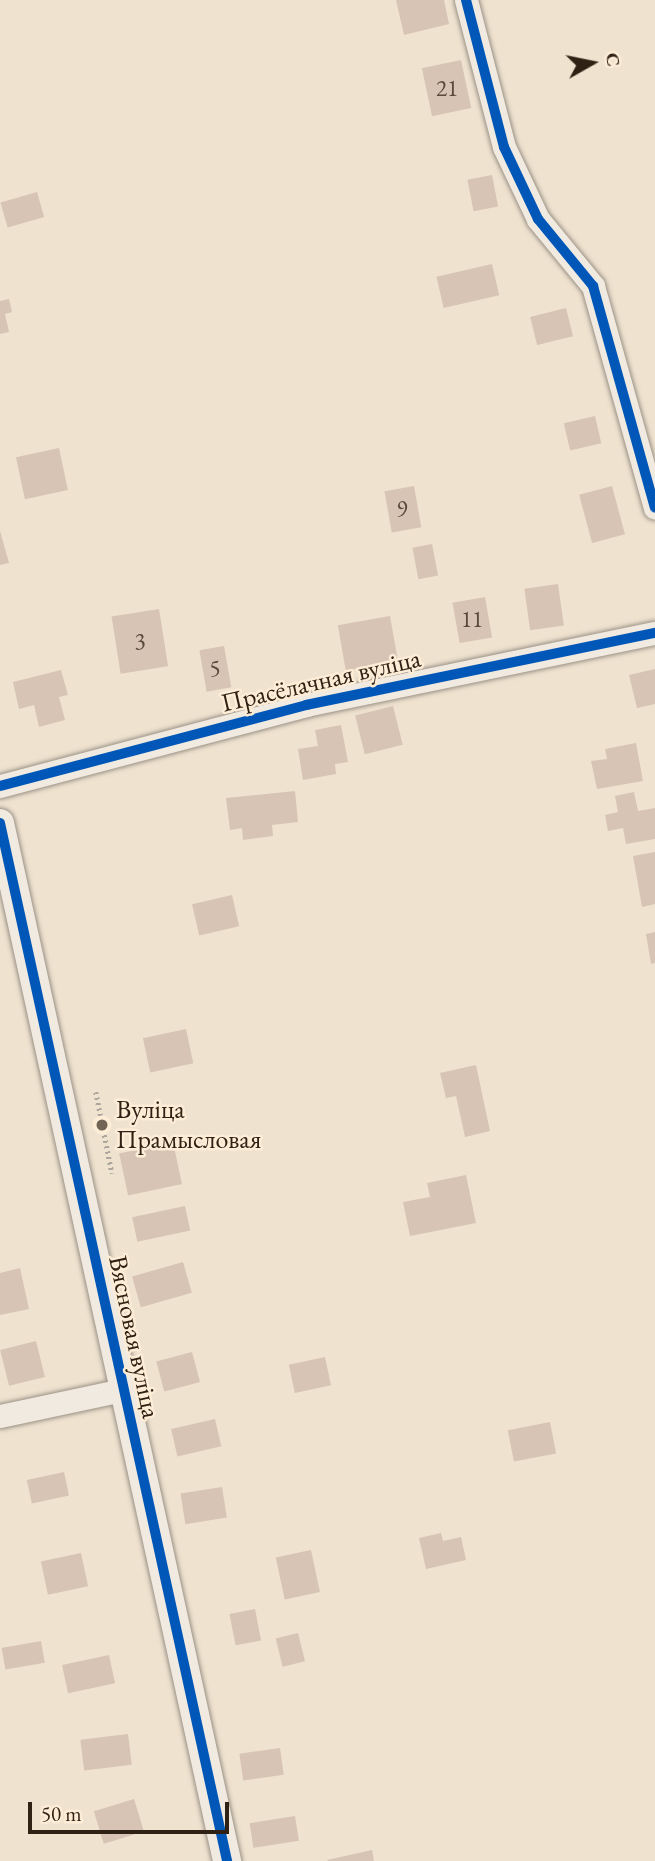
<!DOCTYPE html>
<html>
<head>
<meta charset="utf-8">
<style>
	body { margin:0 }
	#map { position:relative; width:655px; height:1861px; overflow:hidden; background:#efe2cf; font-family:"EB Garamond",serif }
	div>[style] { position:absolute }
	.building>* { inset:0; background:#d7c4b4; transform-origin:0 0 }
	.path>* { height:4.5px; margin-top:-2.25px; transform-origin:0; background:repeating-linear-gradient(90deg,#aca69d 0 2px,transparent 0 5.5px) }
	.roads { filter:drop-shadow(0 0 2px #9b9286) drop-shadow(0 0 2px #9b9286) }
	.minor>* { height:23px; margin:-11.5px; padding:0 11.5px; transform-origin:11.5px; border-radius:11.5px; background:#f1eae0 }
	.tertiary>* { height:28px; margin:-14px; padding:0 14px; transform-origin:14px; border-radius:14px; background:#f1eae0 }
	.cycleway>* { height:10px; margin:-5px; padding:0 5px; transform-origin:5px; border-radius:5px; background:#0057b8 }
	.dots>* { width:19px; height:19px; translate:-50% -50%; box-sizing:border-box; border:4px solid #fdedd7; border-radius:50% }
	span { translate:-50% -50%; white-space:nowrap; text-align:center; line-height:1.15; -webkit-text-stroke:5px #fdedd7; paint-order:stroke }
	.number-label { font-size:23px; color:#594a3c }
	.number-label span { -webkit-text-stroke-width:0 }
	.street-label { font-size:26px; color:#2f2214 }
	.poi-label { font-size:26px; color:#2f2214 }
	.left { translate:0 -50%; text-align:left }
	.north { position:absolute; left:557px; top:28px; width:70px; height:70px; -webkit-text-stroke:5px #fdedd7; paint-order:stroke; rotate:81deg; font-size:19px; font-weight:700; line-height:28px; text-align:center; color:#2f2214 }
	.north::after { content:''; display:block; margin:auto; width:24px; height:32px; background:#2f2214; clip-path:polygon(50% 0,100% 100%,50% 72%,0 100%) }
	.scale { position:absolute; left:28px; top:1802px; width:201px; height:32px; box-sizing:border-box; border:4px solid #2f2214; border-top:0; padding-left:9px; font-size:21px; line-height:24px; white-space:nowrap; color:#2f2214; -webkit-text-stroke:5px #fdedd7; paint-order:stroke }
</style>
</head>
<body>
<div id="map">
	<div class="building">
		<i style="clip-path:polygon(396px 0,444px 0,449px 24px,404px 35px)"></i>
		<i style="left:461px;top:60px;width:49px;height:40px;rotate:78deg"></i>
		<i style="left:492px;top:175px;width:32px;height:25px;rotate:79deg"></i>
		<i style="left:37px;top:192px;width:26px;height:38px;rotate:74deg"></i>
		<i style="left:492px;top:264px;width:32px;height:57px;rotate:77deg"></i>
		<i style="clip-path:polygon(9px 299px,12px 312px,5px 314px,9px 332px,0 334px,0 301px)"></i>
		<i style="left:566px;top:308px;width:29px;height:37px;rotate:76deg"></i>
		<i style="left:595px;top:416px;width:28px;height:32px;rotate:77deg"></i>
		<i style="left:59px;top:448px;width:43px;height:44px;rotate:78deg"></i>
		<i style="left:414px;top:486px;width:42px;height:30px;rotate:80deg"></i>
		<i style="left:612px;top:486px;width:50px;height:34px;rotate:75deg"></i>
		<i style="clip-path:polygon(0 531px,9px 563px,0 565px)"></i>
		<i style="left:432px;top:544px;width:32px;height:20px;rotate:79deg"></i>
		<i style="left:558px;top:584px;width:42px;height:34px;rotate:82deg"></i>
		<i style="left:485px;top:597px;width:41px;height:33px;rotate:80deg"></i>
		<i style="left:159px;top:609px;width:58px;height:48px;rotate:81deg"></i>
		<i style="left:390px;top:616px;width:46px;height:53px;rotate:80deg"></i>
		<i style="left:224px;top:646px;width:42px;height:25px;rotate:80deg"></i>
		<i style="clip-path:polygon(655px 669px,655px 704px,637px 708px,629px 675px)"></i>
		<i style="clip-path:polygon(61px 670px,68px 695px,59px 697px,65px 720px,39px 727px,34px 705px,19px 709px,13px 682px)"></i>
		<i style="left:393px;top:706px;width:40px;height:39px;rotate:76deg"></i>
		<i style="clip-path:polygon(341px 725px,348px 762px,335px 764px,336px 774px,303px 780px,298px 749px,318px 746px,315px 730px)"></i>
		<i style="clip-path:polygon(636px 743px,643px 781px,597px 789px,591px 761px,607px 759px,605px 749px)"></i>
		<i style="clip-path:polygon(295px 791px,298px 822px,272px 825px,273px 836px,243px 840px,242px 828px,230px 830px,226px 798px)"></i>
		<i style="clip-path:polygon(634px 792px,638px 811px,655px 808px,655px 839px,626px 844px,623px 828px,608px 831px,605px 815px,618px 812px,615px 796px)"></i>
		<i style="clip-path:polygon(655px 852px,655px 904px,642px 907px,633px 856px)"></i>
		<i style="left:232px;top:895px;width:32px;height:41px;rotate:77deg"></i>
		<i style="clip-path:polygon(655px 932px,655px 963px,651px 964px,646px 934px)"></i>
		<i style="left:186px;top:1029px;width:35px;height:44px;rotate:78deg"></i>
		<i style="clip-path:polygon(476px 1065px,490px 1131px,465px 1137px,456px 1096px,446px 1098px,440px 1073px)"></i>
		<i style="left:173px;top:1142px;width:43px;height:55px;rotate:78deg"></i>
		<i style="clip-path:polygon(466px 1175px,476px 1223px,410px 1236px,403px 1202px,430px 1197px,427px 1183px)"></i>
		<i style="left:185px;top:1206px;width:25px;height:54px;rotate:78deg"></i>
		<i style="left:183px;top:1262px;width:32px;height:53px;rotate:74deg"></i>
		<i style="clip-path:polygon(20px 1268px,29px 1309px,0 1315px,0 1273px)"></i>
		<i style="left:36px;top:1341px;width:37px;height:37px;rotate:76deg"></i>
		<i style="left:192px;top:1352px;width:31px;height:37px;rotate:75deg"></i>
		<i style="left:325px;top:1357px;width:29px;height:37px;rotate:78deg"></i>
		<i style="left:215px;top:1419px;width:28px;height:45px;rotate:77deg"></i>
		<i style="left:550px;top:1422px;width:32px;height:43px;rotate:79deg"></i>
		<i style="left:64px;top:1472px;width:24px;height:38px;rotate:78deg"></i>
		<i style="left:222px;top:1487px;width:31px;height:42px;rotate:81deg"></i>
		<i style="clip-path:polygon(441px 1533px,443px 1541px,461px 1537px,466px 1560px,426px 1569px,419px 1538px)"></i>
		<i style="left:311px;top:1550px;width:43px;height:36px;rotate:78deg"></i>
		<i style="left:81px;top:1553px;width:34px;height:41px;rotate:78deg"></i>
		<i style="left:255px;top:1609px;width:32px;height:26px;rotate:79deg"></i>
		<i style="left:298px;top:1633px;width:29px;height:23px;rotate:76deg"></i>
		<i style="left:41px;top:1641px;width:22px;height:40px;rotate:80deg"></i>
		<i style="left:109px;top:1655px;width:29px;height:48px;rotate:78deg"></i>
		<i style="left:128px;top:1734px;width:31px;height:48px;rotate:83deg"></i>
		<i style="left:280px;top:1748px;width:27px;height:41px;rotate:82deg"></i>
		<i style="left:134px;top:1799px;width:34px;height:42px;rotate:73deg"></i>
		<i style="left:295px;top:1816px;width:25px;height:46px;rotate:81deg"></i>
		<i style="clip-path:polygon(372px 1850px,374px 1861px,328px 1861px,327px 1860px)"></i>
	</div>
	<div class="path">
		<i style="left:96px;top:1092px;width:83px;rotate:78.8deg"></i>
	</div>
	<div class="roads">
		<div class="minor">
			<i style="left:466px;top:0;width:152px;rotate:75.5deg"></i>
			<i style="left:504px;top:147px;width:80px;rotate:64.7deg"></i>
			<i style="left:538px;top:219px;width:87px;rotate:50.6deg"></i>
			<i style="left:593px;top:286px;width:230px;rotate:74.4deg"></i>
			<i style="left:0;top:786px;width:317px;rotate:-14.8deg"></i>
			<i style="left:306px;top:705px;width:356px;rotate:-11.7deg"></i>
			<i style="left:0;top:1416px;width:125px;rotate:-12deg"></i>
		</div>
		<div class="tertiary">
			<i style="left:0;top:823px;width:1063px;rotate:77.66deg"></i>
		</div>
	</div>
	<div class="cycleway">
		<i style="left:466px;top:0;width:152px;rotate:75.5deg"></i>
		<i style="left:504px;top:147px;width:80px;rotate:64.7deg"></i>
		<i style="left:538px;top:219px;width:87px;rotate:50.6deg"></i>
		<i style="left:593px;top:286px;width:230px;rotate:74.4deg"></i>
		<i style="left:0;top:786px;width:317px;rotate:-14.8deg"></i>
		<i style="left:306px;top:705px;width:356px;rotate:-11.7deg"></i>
		<i style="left:0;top:823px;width:1063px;rotate:77.66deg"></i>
	</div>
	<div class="dots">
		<i style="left:102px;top:1125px;background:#726555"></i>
	</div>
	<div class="number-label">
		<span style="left:447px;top:88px">21</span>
		<span style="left:402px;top:509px">9</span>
		<span style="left:472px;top:619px">11</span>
		<span style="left:140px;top:641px">3</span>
		<span style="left:215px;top:668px">5</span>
	</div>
	<div class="street-label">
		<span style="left:321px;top:681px;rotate:-13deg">Прасёлачная вуліца</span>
		<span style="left:134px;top:1337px;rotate:78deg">Вясновая вуліца</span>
	</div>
	<div class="poi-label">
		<span class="left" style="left:116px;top:1125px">Вуліца<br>Прамысловая</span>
	</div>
	<div class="north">С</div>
	<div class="scale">50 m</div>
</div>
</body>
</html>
